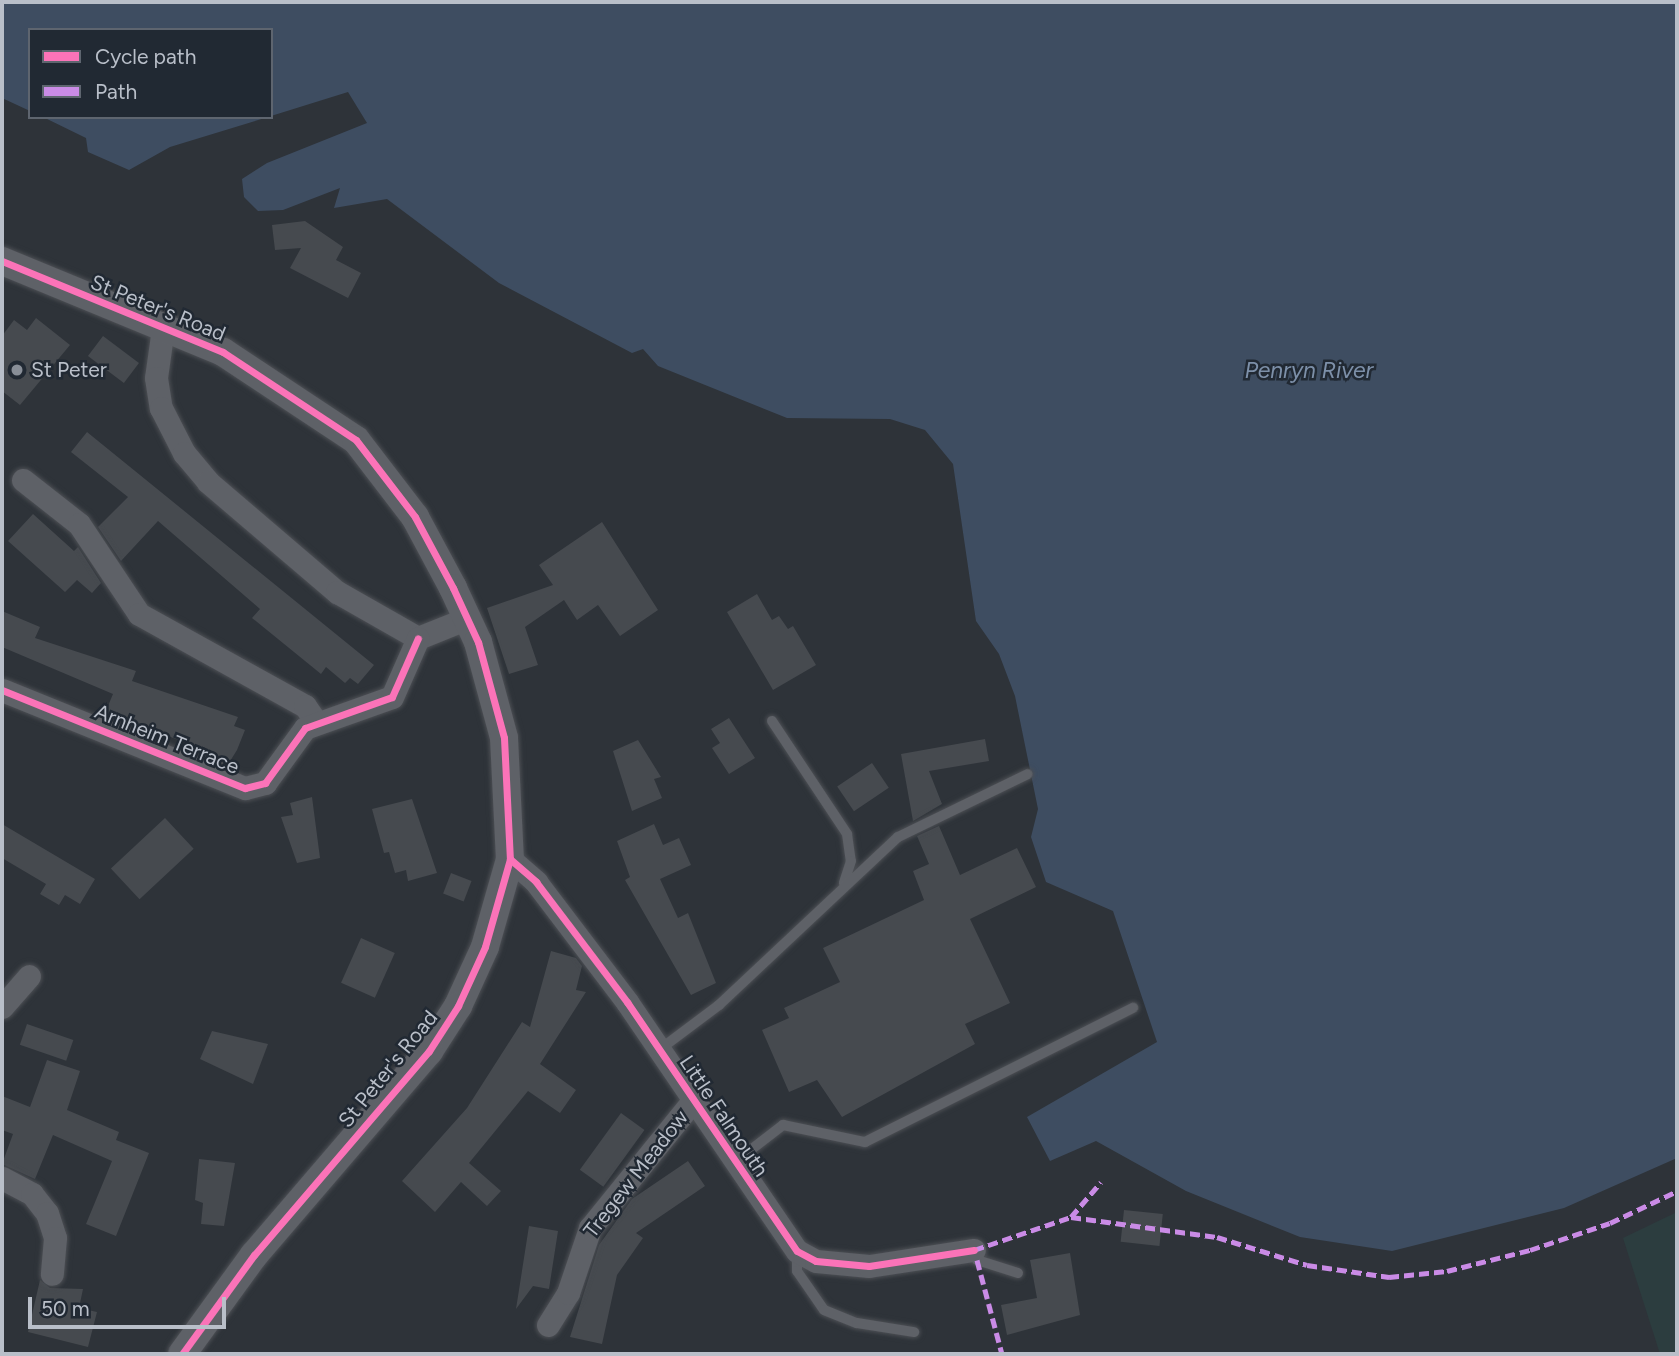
<!DOCTYPE html>
<html>
<head>
<meta charset="utf-8">
<style>
	body { margin:0 }
	#map { position:relative; width:1679px; height:1356px; overflow:hidden; background:#2e3339; font-family:Figtree,sans-serif }
	div>[style] { position:absolute }
	.green>* { inset:0; background:#2c3d3f }
	.water>* { inset:0; background:#3e4d61 }
	.building>* { inset:0; background:#464a4f; transform-origin:0 0 }
	.roads { filter:drop-shadow(0 0 2px #4c4f54) drop-shadow(0 0 2px #4c4f54) }
	.service>* { height:10px; margin:-5px; padding:0 5px; transform-origin:5px; border-radius:5px; background:#5e6167 }
	.minor>* { height:23px; margin:-11.5px; padding:0 11.5px; transform-origin:11.5px; border-radius:11.5px; background:#5e6167 }
	.tertiary>* { height:28px; margin:-14px; padding:0 14px; transform-origin:14px; border-radius:14px; background:#5e6167 }
	.quiet>* { height:5px; margin-top:-2.5px; transform-origin:0; background:repeating-linear-gradient(90deg,#ca8be6 0 10px,transparent 0 15px) }
	.cycleway>* { height:7px; margin:-3.5px; padding:0 3.5px; transform-origin:3.5px; border-radius:3.5px; background:#fb73b8 }
	.dots>* { width:19px; height:19px; translate:-50% -50%; box-sizing:border-box; border:4px solid #212933; border-radius:50% }
	span { translate:-50% -50%; white-space:nowrap; text-align:center; line-height:1.15; -webkit-text-stroke:5px #212933; paint-order:stroke }
	.street-label { font-size:21px; color:#b9bfc9 }
	.poi-label { font-size:21px; color:#b9bfc9 }
	.left { translate:0 -50%; text-align:left }
	.water-label { font-size:23px; color:#7d90a9; font-style:italic }
	.frame { position:absolute; inset:0; border:4px solid #b9bfc9; pointer-events:none }
	.legend { position:absolute; left:28px; top:28px; width:245px; height:91px; box-sizing:border-box; background:#212933; border:2px solid #5e656f; margin:0; padding:9px 12px; list-style:none; font-size:21px; color:#b9bfc9 }
	.legend li { display:flex; align-items:center; gap:14px; height:35px }
	.legend b { width:35px; border:2px solid #5e656f }
	.scale { position:absolute; left:28px; top:1297px; width:198px; height:32px; box-sizing:border-box; border:4px solid #b9bfc9; border-top:0; padding-left:9px; font-size:21px; line-height:24px; white-space:nowrap; color:#b9bfc9; -webkit-text-stroke:5px #212933; paint-order:stroke }
</style>
</head>
<body>
<div id="map">
	<div class="green">
		<i style="clip-path:polygon(1677px 1212px,1677px 1354px,1660px 1354px,1623px 1238px)"></i>
	</div>
	<div class="water">
		<i style="clip-path:polygon(2px 2px,1677px 2px,1677px 1158px,1564px 1208px,1392px 1251px,1300px 1237px,1186px 1191px,1096px 1141px,1050px 1161px,1027px 1117px,1157px 1042px,1113px 911px,1046px 882px,1031px 837px,1038px 809px,1015px 696px,999px 654px,976px 621px,953px 464px,925px 430px,890px 419px,787px 418px,658px 366px,643px 349px,632px 353px,499px 283px,387px 199px,334px 208px,340px 188px,283px 210px,258px 211px,244px 197px,242px 179px,267px 163px,367px 123px,348px 92px,271px 116px,271px 30px,30px 30px,30px 111px,2px 98px)"></i>
		<i style="clip-path:polygon(43px 117px,268px 117px,170px 147px,129px 170px,88px 152px,86px 138px)"></i>
	</div>
	<div class="building">
		<i style="clip-path:polygon(305px 221px,343px 247px,336px 260px,361px 273px,348px 298px,290px 268px,301px 248px,275px 250px,272px 225px)"></i>
		<i style="clip-path:polygon(36px 318px,70px 345px,20px 405px,2px 391px,2px 336px,14px 320px,27px 330px)"></i>
		<i style="left:103px;top:336px;width:45px;height:25px;rotate:37deg"></i>
		<i style="clip-path:polygon(87px 432px,374px 665px,358px 684px,350px 678px,345px 683px,326px 667px,321px 674px,252px 618px,260px 609px,158px 521px,121px 561px,98px 527px,128px 497px,71px 452px)"></i>
		<i style="clip-path:polygon(33px 514px,74px 551px,78px 547px,101px 583px,92px 593px,77px 580px,65px 592px,8px 541px)"></i>
		<i style="clip-path:polygon(602px 522px,658px 610px,620px 636px,598px 605px,577px 620px,564px 600px,525px 627px,538px 665px,509px 674px,487px 608px,553px 585px,539px 565px)"></i>
		<i style="clip-path:polygon(757px 594px,772px 620px,779px 616px,788px 629px,793px 626px,816px 665px,773px 690px,727px 612px)"></i>
		<i style="clip-path:polygon(2px 611px,40px 627px,35px 638px,136px 671px,132px 681px,238px 717px,234px 726px,245px 730px,237px 750px,227px 766px,203px 756px,206px 750px,105px 713px,113px 694px,2px 647px)"></i>
		<i style="clip-path:polygon(729px 718px,755px 758px,729px 774px,712px 748px,720px 743px,711px 729px)"></i>
		<i style="clip-path:polygon(985px 739px,989px 761px,929px 771px,942px 804px,913px 821px,901px 754px)"></i>
		<i style="clip-path:polygon(638px 740px,661px 777px,654px 779px,662px 798px,632px 811px,613px 751px)"></i>
		<i style="left:872px;top:763px;width:30px;height:42px;rotate:56deg"></i>
		<i style="clip-path:polygon(312px 797px,320px 858px,297px 863px,281px 817px,293px 815px,290px 803px)"></i>
		<i style="clip-path:polygon(412px 799px,437px 873px,408px 881px,406px 870px,395px 873px,389px 852px,384px 853px,372px 809px)"></i>
		<i style="left:165px;top:818px;width:42px;height:74px;rotate:47deg"></i>
		<i style="clip-path:polygon(2px 824px,95px 879px,80px 904px,65px 895px,59px 905px,40px 894px,46px 884px,2px 858px)"></i>
		<i style="clip-path:polygon(654px 824px,663px 845px,679px 838px,691px 865px,660px 879px,678px 918px,688px 913px,716px 983px,691px 995px,625px 880px,630px 877px,617px 841px)"></i>
		<i style="clip-path:polygon(939px 826px,960px 875px,1017px 848px,1036px 887px,970px 919px,1010px 1003px,965px 1024px,975px 1044px,842px 1117px,817px 1080px,789px 1092px,762px 1030px,789px 1018px,784px 1008px,840px 982px,823px 948px,924px 900px,913px 871px,929px 864px,917px 836px)"></i>
		<i style="left:451px;top:873px;width:22px;height:22px;rotate:21deg"></i>
		<i style="left:361px;top:938px;width:37px;height:49px;rotate:24deg"></i>
		<i style="clip-path:polygon(551px 951px,576px 958px,582px 966px,576px 990px,586px 992px,540px 1064px,576px 1090px,560px 1113px,528px 1091px,469px 1163px,501px 1191px,487px 1206px,461px 1182px,435px 1212px,402px 1181px,467px 1108px,522px 1022px,530px 1027px)"></i>
		<i style="left:27px;top:1024px;width:49px;height:22px;rotate:19deg"></i>
		<i style="clip-path:polygon(212px 1031px,268px 1044px,253px 1084px,200px 1059px)"></i>
		<i style="clip-path:polygon(47px 1060px,80px 1071px,67px 1110px,119px 1132px,116px 1140px,149px 1153px,116px 1236px,86px 1224px,112px 1161px,53px 1135px,35px 1179px,2px 1164px,13px 1134px,2px 1130px,2px 1096px,30px 1107px)"></i>
		<i style="left:621px;top:1113px;width:29px;height:70px;rotate:36deg"></i>
		<i style="clip-path:polygon(199px 1159px,235px 1163px,224px 1226px,201px 1224px,203px 1203px,195px 1200px)"></i>
		<i style="clip-path:polygon(688px 1161px,705px 1186px,636px 1233px,643px 1238px,617px 1275px,602px 1344px,570px 1337px,599px 1245px,632px 1199px)"></i>
		<i style="left:1124px;top:1210px;width:39px;height:32px;rotate:6deg"></i>
		<i style="clip-path:polygon(529px 1226px,558px 1231px,549px 1289px,533px 1286px,516px 1309px)"></i>
		<i style="clip-path:polygon(1070px 1253px,1080px 1315px,1007px 1335px,1001px 1305px,1037px 1298px,1030px 1260px)"></i>
		<i style="clip-path:polygon(40px 1280px,50px 1288px,83px 1289px,79px 1308px,97px 1312px,88px 1347px,28px 1332px)"></i>
	</div>
	<div class="roads">
		<div class="service">
			<i style="left:772px;top:721px;width:136px;rotate:56.4deg"></i>
			<i style="left:847px;top:834px;width:27px;rotate:82deg"></i>
			<i style="left:851px;top:861px;width:23px;rotate:108deg"></i>
			<i style="left:659px;top:1050px;width:75px;rotate:-36.9deg"></i>
			<i style="left:719px;top:1005px;width:245px;rotate:-43.2deg"></i>
			<i style="left:898px;top:837px;width:144px;rotate:-25.9deg"></i>
			<i style="left:735px;top:1162px;width:61px;rotate:-37.6deg"></i>
			<i style="left:783px;top:1125px;width:84px;rotate:11.7deg"></i>
			<i style="left:865px;top:1142px;width:300px;rotate:-26.6deg"></i>
			<i style="left:974px;top:1250px;width:10px;rotate:73deg"></i>
			<i style="left:977px;top:1260px;width:43px;rotate:17.6deg"></i>
			<i style="left:797px;top:1251px;width:20px;rotate:90deg"></i>
			<i style="left:797px;top:1271px;width:47px;rotate:55.3deg"></i>
			<i style="left:824px;top:1310px;width:35px;rotate:22deg"></i>
			<i style="left:857px;top:1323px;width:58px;rotate:9deg"></i>
		</div>
		<div class="minor">
			<i style="left:163px;top:328px;width:50px;rotate:98deg"></i>
			<i style="left:156px;top:378px;width:30px;rotate:81deg"></i>
			<i style="left:161px;top:408px;width:51px;rotate:62.9deg"></i>
			<i style="left:184px;top:453px;width:38px;rotate:50deg"></i>
			<i style="left:208px;top:482px;width:170px;rotate:40.5deg"></i>
			<i style="left:337px;top:592px;width:93px;rotate:29.6deg"></i>
			<i style="left:418px;top:638px;width:54px;rotate:-21.8deg"></i>
			<i style="left:23px;top:480px;width:71px;rotate:38.2deg"></i>
			<i style="left:79px;top:524px;width:108px;rotate:56.3deg"></i>
			<i style="left:139px;top:614px;width:190px;rotate:29deg"></i>
			<i style="left:305px;top:706px;width:21px;rotate:55deg"></i>
			<i style="left:2px;top:690px;width:262px;rotate:22deg"></i>
			<i style="left:245px;top:788px;width:21px;rotate:-14deg"></i>
			<i style="left:265px;top:783px;width:68px;rotate:-54deg"></i>
			<i style="left:305px;top:728px;width:92px;rotate:-19.6deg"></i>
			<i style="left:392px;top:697px;width:64px;rotate:-66.2deg"></i>
			<i style="left:510px;top:859px;width:35px;rotate:41deg"></i>
			<i style="left:536px;top:882px;width:151px;rotate:52.8deg"></i>
			<i style="left:627px;top:1002px;width:301px;rotate:55.7deg"></i>
			<i style="left:797px;top:1251px;width:21px;rotate:28deg"></i>
			<i style="left:816px;top:1261px;width:53px;rotate:5.4deg"></i>
			<i style="left:869px;top:1266px;width:106px;rotate:-8.7deg"></i>
			<i style="left:2px;top:1007px;width:41px;rotate:-48.9deg"></i>
			<i style="left:2px;top:1178px;width:34px;rotate:28deg"></i>
			<i style="left:32px;top:1194px;width:24px;rotate:52deg"></i>
			<i style="left:47px;top:1213px;width:26px;rotate:72deg"></i>
			<i style="left:55px;top:1238px;width:36px;rotate:95deg"></i>
			<i style="left:548px;top:1325px;width:38px;rotate:-58deg"></i>
			<i style="left:568px;top:1293px;width:69px;rotate:-71.3deg"></i>
			<i style="left:590px;top:1228px;width:164px;rotate:-51deg"></i>
		</div>
		<div class="tertiary">
			<i style="left:2px;top:261px;width:239px;rotate:22.4deg"></i>
			<i style="left:223px;top:352px;width:159px;rotate:33.5deg"></i>
			<i style="left:356px;top:440px;width:97px;rotate:52.5deg"></i>
			<i style="left:415px;top:517px;width:81px;rotate:61.8deg"></i>
			<i style="left:453px;top:588px;width:60px;rotate:65.2deg"></i>
			<i style="left:478px;top:642px;width:99px;rotate:74.8deg"></i>
			<i style="left:504px;top:738px;width:121px;rotate:87.2deg"></i>
			<i style="left:510px;top:859px;width:91px;rotate:105.9deg"></i>
			<i style="left:485px;top:947px;width:65px;rotate:114.6deg"></i>
			<i style="left:458px;top:1006px;width:54px;rotate:122.8deg"></i>
			<i style="left:429px;top:1051px;width:269px;rotate:130.6deg"></i>
			<i style="left:254px;top:1255px;width:122px;rotate:126deg"></i>
		</div>
	</div>
	<div class="quiet">
		<i style="left:1071px;top:1217px;width:147px;rotate:7.8deg"></i>
		<i style="left:1217px;top:1237px;width:94px;rotate:17.3deg"></i>
		<i style="left:1307px;top:1265px;width:83px;rotate:8.3deg"></i>
		<i style="left:1389px;top:1277px;width:58px;rotate:-5.9deg"></i>
		<i style="left:1447px;top:1271px;width:86px;rotate:-14.2deg"></i>
		<i style="left:1530px;top:1250px;width:84px;rotate:-18.6deg"></i>
		<i style="left:1610px;top:1223px;width:74px;rotate:-25.5deg"></i>
		<i style="left:974px;top:1250px;width:102px;rotate:-18.8deg"></i>
		<i style="left:1071px;top:1217px;width:46px;rotate:-49.4deg"></i>
		<i style="left:977px;top:1260px;width:97px;rotate:75.1deg"></i>
	</div>
	<div class="cycleway">
		<i style="left:2px;top:261px;width:239px;rotate:22.4deg"></i>
		<i style="left:223px;top:352px;width:159px;rotate:33.5deg"></i>
		<i style="left:356px;top:440px;width:97px;rotate:52.5deg"></i>
		<i style="left:415px;top:517px;width:81px;rotate:61.8deg"></i>
		<i style="left:453px;top:588px;width:60px;rotate:65.2deg"></i>
		<i style="left:478px;top:642px;width:99px;rotate:74.8deg"></i>
		<i style="left:504px;top:738px;width:121px;rotate:87.2deg"></i>
		<i style="left:510px;top:859px;width:91px;rotate:105.9deg"></i>
		<i style="left:485px;top:947px;width:65px;rotate:114.6deg"></i>
		<i style="left:458px;top:1006px;width:54px;rotate:122.8deg"></i>
		<i style="left:429px;top:1051px;width:269px;rotate:130.6deg"></i>
		<i style="left:254px;top:1255px;width:122px;rotate:126deg"></i>
		<i style="left:2px;top:690px;width:262px;rotate:22deg"></i>
		<i style="left:245px;top:788px;width:21px;rotate:-14deg"></i>
		<i style="left:265px;top:783px;width:68px;rotate:-54deg"></i>
		<i style="left:305px;top:728px;width:92px;rotate:-19.6deg"></i>
		<i style="left:392px;top:697px;width:64px;rotate:-66.2deg"></i>
		<i style="left:510px;top:859px;width:35px;rotate:41deg"></i>
		<i style="left:536px;top:882px;width:151px;rotate:52.8deg"></i>
		<i style="left:627px;top:1002px;width:301px;rotate:55.7deg"></i>
		<i style="left:797px;top:1251px;width:21px;rotate:28deg"></i>
		<i style="left:816px;top:1261px;width:53px;rotate:5.4deg"></i>
		<i style="left:869px;top:1266px;width:106px;rotate:-8.7deg"></i>
	</div>
	<div class="dots">
		<i style="left:17px;top:370px;background:#888e97"></i>
	</div>
	<div class="street-label">
		<span style="left:158px;top:308px;rotate:22deg">St Peter's Road</span>
		<span style="left:167px;top:739px;rotate:22deg">Arnheim Terrace</span>
		<span style="left:388px;top:1069px;rotate:-51deg">St Peter's Road</span>
		<span style="left:724px;top:1116px;rotate:56deg">Little Falmouth</span>
		<span style="left:636px;top:1174px;rotate:-52deg">Tregew Meadow</span>
	</div>
	<div class="poi-label">
		<span class="left" style="left:31px;top:370px">St Peter</span>
	</div>
	<div class="water-label">
		<span style="left:1309px;top:370px">Penryn River</span>
	</div>
	<div class="frame"></div>
	<ul class="legend">
	<li><b style="height:9px;background:#fb73b8"></b>Cycle path</li>
	<li><b style="height:9px;background:#ca8be6"></b>Path</li>
	</ul>
	<div class="scale">50 m</div>
</div>
</body>
</html>
